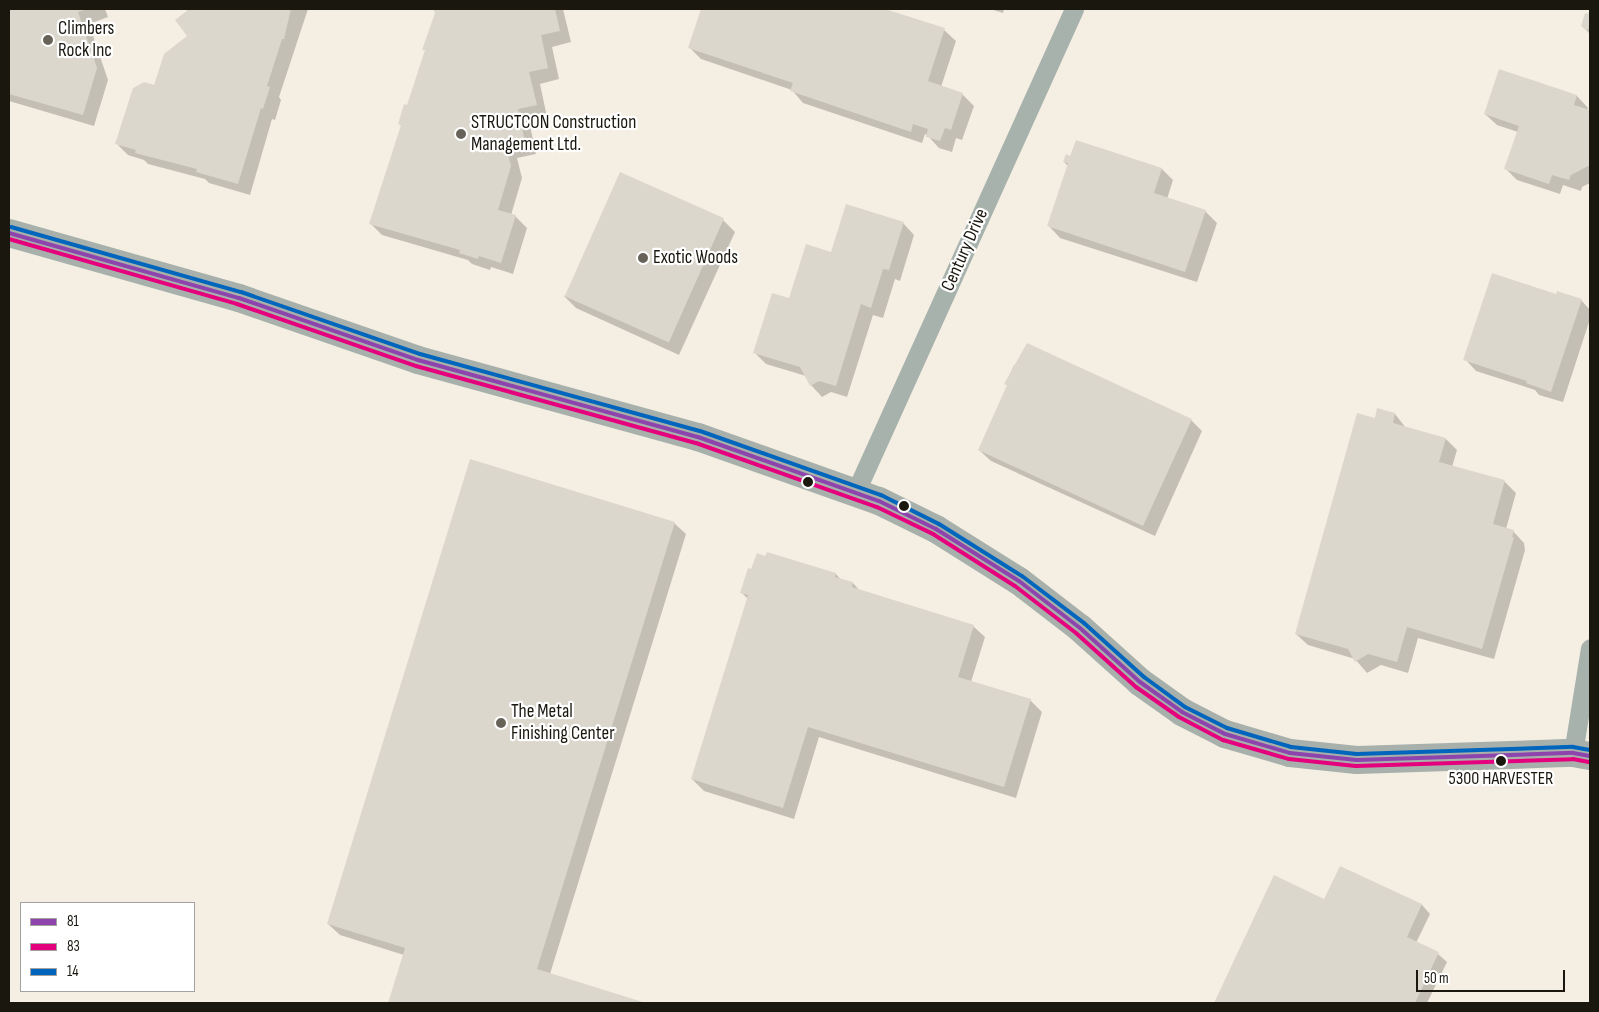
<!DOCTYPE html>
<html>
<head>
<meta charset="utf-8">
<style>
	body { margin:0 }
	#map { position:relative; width:1599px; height:1012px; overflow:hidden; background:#f5efe3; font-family:"Sofia Sans Condensed",sans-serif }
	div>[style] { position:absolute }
	.shadow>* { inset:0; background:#0003 }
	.building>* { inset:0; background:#dcd7cd; transform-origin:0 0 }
	.street>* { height:19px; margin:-9.5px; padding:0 9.5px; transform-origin:9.5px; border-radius:9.5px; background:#a8b2ad }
	.secondary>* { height:28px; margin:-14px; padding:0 14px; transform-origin:14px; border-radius:14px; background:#a7b0ab }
	.bus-1>* { height:4px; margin:-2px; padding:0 2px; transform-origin:2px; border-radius:2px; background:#8e44ad }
	.bus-2>* { height:4px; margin:-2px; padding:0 2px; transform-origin:2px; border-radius:2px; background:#e5007d }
	.bus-3>* { height:4px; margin:-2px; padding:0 2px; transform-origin:2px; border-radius:2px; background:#0065bd }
	.dots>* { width:14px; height:14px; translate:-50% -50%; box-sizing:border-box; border:2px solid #fff; border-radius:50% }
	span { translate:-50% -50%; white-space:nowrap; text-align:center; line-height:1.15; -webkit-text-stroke:4.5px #fff; paint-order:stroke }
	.bus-label { font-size:18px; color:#1a170f }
	.poi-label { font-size:19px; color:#1a170f }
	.left { translate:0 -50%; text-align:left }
	.street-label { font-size:19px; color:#1a170f }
	.frame { position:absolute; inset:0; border:10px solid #1a170f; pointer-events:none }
	.legend { position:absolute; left:20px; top:902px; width:175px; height:90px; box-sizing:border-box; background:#fff; border:1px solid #a3a29f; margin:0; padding:6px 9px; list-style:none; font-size:15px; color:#1a170f }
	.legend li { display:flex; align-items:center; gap:10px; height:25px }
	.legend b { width:25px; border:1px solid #a3a29f }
	.scale { position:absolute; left:1416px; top:970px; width:149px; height:22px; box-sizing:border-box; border:2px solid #1a170f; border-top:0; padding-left:6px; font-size:15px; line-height:18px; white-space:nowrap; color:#1a170f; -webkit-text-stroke:4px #fff; paint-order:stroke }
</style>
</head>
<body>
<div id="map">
	<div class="shadow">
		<i style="clip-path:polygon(9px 9px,105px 9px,108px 17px,89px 24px,108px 80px,94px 126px,9px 101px)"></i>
		<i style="clip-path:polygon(191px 9px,308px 9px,279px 97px,281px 100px,275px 120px,272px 119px,250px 195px,209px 183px,205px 179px,148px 164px,144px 160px,128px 155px,117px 144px,189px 36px,176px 20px)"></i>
		<i style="clip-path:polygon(434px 9px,566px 9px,563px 9px,571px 42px,552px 47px,559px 79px,540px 84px,547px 117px,529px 121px,536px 154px,517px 158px,522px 178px,511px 215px,515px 216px,527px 228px,513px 274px,491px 267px,490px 270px,472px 264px,468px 260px,382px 235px,370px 223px,402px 126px,399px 124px,407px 107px,426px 51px,424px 49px,436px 12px)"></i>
		<i style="clip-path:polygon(702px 9px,881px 9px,944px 30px,956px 41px,941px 87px,962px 94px,974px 106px,962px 140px,956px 138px,952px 152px,939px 148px,927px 135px,925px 134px,922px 143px,803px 103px,792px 90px,701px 59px,689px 47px)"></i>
		<i style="clip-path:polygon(990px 9px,1004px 9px,1003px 13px)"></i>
		<i style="clip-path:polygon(1590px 12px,1590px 34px,1582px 26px)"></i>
		<i style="clip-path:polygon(1499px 71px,1577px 96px,1588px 108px,1587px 110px,1590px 111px,1590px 183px,1582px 187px,1581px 191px,1563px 185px,1560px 194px,1517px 180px,1506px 169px,1518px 132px,1497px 125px,1485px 114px)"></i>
		<i style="clip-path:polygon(1064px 162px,1162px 169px,1173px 180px,1167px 199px,1205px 211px,1217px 223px,1197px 282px,1060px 238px,1049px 226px,1068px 166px)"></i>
		<i style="clip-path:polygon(723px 220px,735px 232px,679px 355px,576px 308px,564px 296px)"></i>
		<i style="clip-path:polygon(903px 223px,914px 235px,900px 281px,895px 279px,883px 318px,873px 315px,847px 397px,831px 392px,822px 397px,811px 385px,806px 376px,766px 364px,755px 353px,790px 300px,832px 254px)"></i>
		<i style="clip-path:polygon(1556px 296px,1581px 300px,1590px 310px,1590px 319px,1563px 402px,1539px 395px,1535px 390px,1476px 371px,1465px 359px)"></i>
		<i style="clip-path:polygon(1014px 365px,1191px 420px,1202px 431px,1155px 536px,991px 461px,979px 450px,1008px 386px,1006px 384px)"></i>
		<i style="clip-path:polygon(1378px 410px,1395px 414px,1406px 428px,1446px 439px,1457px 450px,1452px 467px,1505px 482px,1516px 493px,1506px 529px,1513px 531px,1524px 543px,1525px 550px,1494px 659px,1418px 638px,1408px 673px,1381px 665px,1367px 673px,1355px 659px,1308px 645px,1296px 634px)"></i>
		<i style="clip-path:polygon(674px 523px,686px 534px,550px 974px,643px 1003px,390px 1003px,404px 955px,340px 935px,328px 924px)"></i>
		<i style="clip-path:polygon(836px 574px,841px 580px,853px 583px,860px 591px,973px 626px,985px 637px,971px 682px,1030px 700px,1042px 712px,1016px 798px,819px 737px,794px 819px,704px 791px,692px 779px,748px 599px,742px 593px)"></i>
		<i style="clip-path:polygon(1341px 867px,1422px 905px,1430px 914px,1416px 943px,1438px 954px,1447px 962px,1427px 1003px,1216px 1003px,1275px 877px,1325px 901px)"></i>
	</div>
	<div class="building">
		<i style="clip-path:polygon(9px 9px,88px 9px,78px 12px,97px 68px,83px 115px,9px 94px)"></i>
		<i style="clip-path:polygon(189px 9px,291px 9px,284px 39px,282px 39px,267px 86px,270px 87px,263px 109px,261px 108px,238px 184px,196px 172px,197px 169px,135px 153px,136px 150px,115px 144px,133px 88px,144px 82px,154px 85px,164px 54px,187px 36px,175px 20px)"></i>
		<i style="clip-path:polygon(433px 9px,555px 9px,560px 31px,541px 35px,548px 68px,529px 72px,537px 105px,518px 109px,525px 142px,506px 147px,511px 166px,498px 210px,516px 215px,501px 263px,479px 256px,478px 259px,459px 253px,460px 250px,369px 224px,401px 125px,398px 124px,404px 104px,407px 105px,425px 50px,422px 50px,435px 13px)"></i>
		<i style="clip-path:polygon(701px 9px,885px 9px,945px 28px,928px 81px,963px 93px,951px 130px,945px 128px,940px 141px,926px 137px,928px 129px,913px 124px,911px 132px,790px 91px,793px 83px,688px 48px)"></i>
		<i style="clip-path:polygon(1590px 9px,1590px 26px,1587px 31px,1581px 26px,1585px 13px,1588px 14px)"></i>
		<i style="clip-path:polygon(1499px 69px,1577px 95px,1574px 105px,1590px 110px,1590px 165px,1571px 175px,1569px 180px,1552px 175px,1549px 184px,1504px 169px,1519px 126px,1484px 114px)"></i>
		<i style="clip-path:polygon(1076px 140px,1162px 168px,1154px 193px,1206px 210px,1185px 272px,1047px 226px,1068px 163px,1063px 162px,1066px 154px,1070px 156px)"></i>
		<i style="left:620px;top:172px;width:114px;height:136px;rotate:24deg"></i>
		<i style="clip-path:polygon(846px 204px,904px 222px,889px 270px,883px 269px,871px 308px,861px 304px,836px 386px,819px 381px,810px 386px,800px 367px,753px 353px,772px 293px,789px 298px,806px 244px,831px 252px)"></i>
		<i style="clip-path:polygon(1492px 273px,1556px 294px,1557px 291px,1582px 299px,1551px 392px,1526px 383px,1527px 381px,1463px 360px)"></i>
		<i style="clip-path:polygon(1027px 343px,1192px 419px,1143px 526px,978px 450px,1007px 385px,1004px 384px)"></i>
		<i style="clip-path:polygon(1377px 408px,1395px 413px,1393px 423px,1446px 438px,1439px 462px,1505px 480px,1493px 524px,1514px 530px,1512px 537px,1514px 537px,1482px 649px,1407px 627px,1397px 662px,1368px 654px,1355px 662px,1348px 649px,1295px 634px,1357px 413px,1375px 418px)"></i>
		<i style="clip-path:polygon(470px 459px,675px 522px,537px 969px,646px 1003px,388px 1003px,405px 948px,327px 924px)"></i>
		<i style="clip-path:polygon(767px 552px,836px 573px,835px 577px,853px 582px,852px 587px,974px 625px,958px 677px,1031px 699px,1004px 787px,808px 727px,783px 808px,691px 779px,748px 595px,740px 593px,748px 568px,751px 569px,757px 553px,765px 556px)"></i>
		<i style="clip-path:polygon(1340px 866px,1422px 904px,1407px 937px,1439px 952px,1415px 1003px,1214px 1003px,1274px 875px,1324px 899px)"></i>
	</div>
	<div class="street">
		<i style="left:856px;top:491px;width:529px;rotate:-65.66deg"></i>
		<i style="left:1573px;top:753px;width:106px;rotate:-80.8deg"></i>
	</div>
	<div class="secondary">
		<i style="left:9px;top:233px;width:239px;rotate:15.8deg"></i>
		<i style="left:239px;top:298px;width:189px;rotate:19.1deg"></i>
		<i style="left:418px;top:360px;width:290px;rotate:15.4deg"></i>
		<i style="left:698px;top:437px;width:192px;rotate:19.5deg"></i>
		<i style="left:879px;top:501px;width:64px;rotate:26.2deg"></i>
		<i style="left:936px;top:529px;width:98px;rotate:32.1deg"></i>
		<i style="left:1019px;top:581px;width:77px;rotate:37.6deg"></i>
		<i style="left:1080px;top:628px;width:81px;rotate:42deg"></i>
		<i style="left:1140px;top:682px;width:52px;rotate:35.5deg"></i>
		<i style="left:1182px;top:712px;width:48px;rotate:27.1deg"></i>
		<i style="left:1225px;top:734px;width:68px;rotate:16.3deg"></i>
		<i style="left:1290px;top:753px;width:67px;rotate:6deg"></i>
		<i style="left:1357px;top:760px;width:216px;rotate:-1.9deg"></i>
		<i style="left:1573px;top:753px;width:17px;rotate:10deg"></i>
	</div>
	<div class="bus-1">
		<i style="left:9px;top:233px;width:239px;rotate:15.8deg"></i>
		<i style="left:239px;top:298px;width:189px;rotate:19.1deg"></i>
		<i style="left:418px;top:360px;width:290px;rotate:15.4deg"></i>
		<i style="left:698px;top:437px;width:192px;rotate:19.5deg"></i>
		<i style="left:879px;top:501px;width:64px;rotate:26.2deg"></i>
		<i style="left:936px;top:529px;width:98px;rotate:32.1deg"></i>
		<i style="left:1019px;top:581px;width:77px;rotate:37.6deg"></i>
		<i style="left:1080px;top:628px;width:81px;rotate:42deg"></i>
		<i style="left:1140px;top:682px;width:52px;rotate:35.5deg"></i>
		<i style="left:1182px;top:712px;width:48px;rotate:27.1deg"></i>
		<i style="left:1225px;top:734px;width:68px;rotate:16.3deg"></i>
		<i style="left:1290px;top:753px;width:67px;rotate:6deg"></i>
		<i style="left:1357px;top:760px;width:216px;rotate:-1.9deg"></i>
		<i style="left:1573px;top:753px;width:17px;rotate:10deg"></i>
	</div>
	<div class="bus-2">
		<i style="left:9px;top:239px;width:237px;rotate:15.9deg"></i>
		<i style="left:237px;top:304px;width:189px;rotate:19.1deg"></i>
		<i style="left:416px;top:366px;width:290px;rotate:15.4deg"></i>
		<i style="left:696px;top:443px;width:192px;rotate:19.5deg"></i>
		<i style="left:877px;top:507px;width:62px;rotate:25.7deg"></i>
		<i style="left:933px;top:534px;width:97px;rotate:32.4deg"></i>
		<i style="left:1015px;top:586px;width:77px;rotate:37.6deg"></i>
		<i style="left:1076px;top:633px;width:81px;rotate:42deg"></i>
		<i style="left:1136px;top:687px;width:52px;rotate:34.9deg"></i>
		<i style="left:1179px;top:717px;width:50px;rotate:27.6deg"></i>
		<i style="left:1223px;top:740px;width:69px;rotate:16.1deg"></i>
		<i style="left:1289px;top:759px;width:67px;rotate:6deg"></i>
		<i style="left:1356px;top:766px;width:217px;rotate:-1.8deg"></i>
		<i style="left:1573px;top:759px;width:16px;rotate:11deg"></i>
	</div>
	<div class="bus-3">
		<i style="left:11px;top:227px;width:239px;rotate:15.8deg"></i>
		<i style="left:241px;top:292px;width:189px;rotate:19.1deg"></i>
		<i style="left:420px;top:354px;width:290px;rotate:15.4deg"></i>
		<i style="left:700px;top:431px;width:192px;rotate:19.5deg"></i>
		<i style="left:881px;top:495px;width:65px;rotate:26.6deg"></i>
		<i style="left:939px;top:524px;width:98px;rotate:32.1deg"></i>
		<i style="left:1022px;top:576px;width:78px;rotate:37.2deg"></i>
		<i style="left:1084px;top:623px;width:81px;rotate:42deg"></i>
		<i style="left:1144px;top:677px;width:51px;rotate:36.2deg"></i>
		<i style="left:1185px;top:707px;width:47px;rotate:26.6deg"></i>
		<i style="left:1227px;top:728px;width:67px;rotate:16.5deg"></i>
		<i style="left:1291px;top:747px;width:66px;rotate:6.1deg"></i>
		<i style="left:1357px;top:754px;width:216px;rotate:-1.9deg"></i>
		<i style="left:1573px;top:747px;width:17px;rotate:10deg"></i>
	</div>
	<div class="dots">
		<i style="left:48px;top:40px;background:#676359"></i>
		<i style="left:461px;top:134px;background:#676359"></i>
		<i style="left:643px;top:258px;background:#676359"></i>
		<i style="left:808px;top:482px;background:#1a170f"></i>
		<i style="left:904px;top:506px;background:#1a170f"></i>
		<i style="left:501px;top:723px;background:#676359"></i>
		<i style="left:1501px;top:761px;background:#1a170f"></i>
	</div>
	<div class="bus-label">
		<span style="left:1501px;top:779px">5300 HARVESTER</span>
	</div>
	<div class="poi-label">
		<span class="left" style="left:58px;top:40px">Climbers<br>Rock Inc</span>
		<span class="left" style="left:471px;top:134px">STRUCTCON Construction<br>Management Ltd.</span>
		<span class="left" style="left:653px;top:258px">Exotic Woods</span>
		<span class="left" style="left:511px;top:723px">The Metal<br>Finishing Center</span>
	</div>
	<div class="street-label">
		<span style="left:965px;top:250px;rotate:-66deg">Century Drive</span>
	</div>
	<div class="frame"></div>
	<ul class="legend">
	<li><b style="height:6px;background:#8e44ad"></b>81</li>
	<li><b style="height:6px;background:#e5007d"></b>83</li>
	<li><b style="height:6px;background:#0065bd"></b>14</li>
	</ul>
	<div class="scale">50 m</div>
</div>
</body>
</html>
